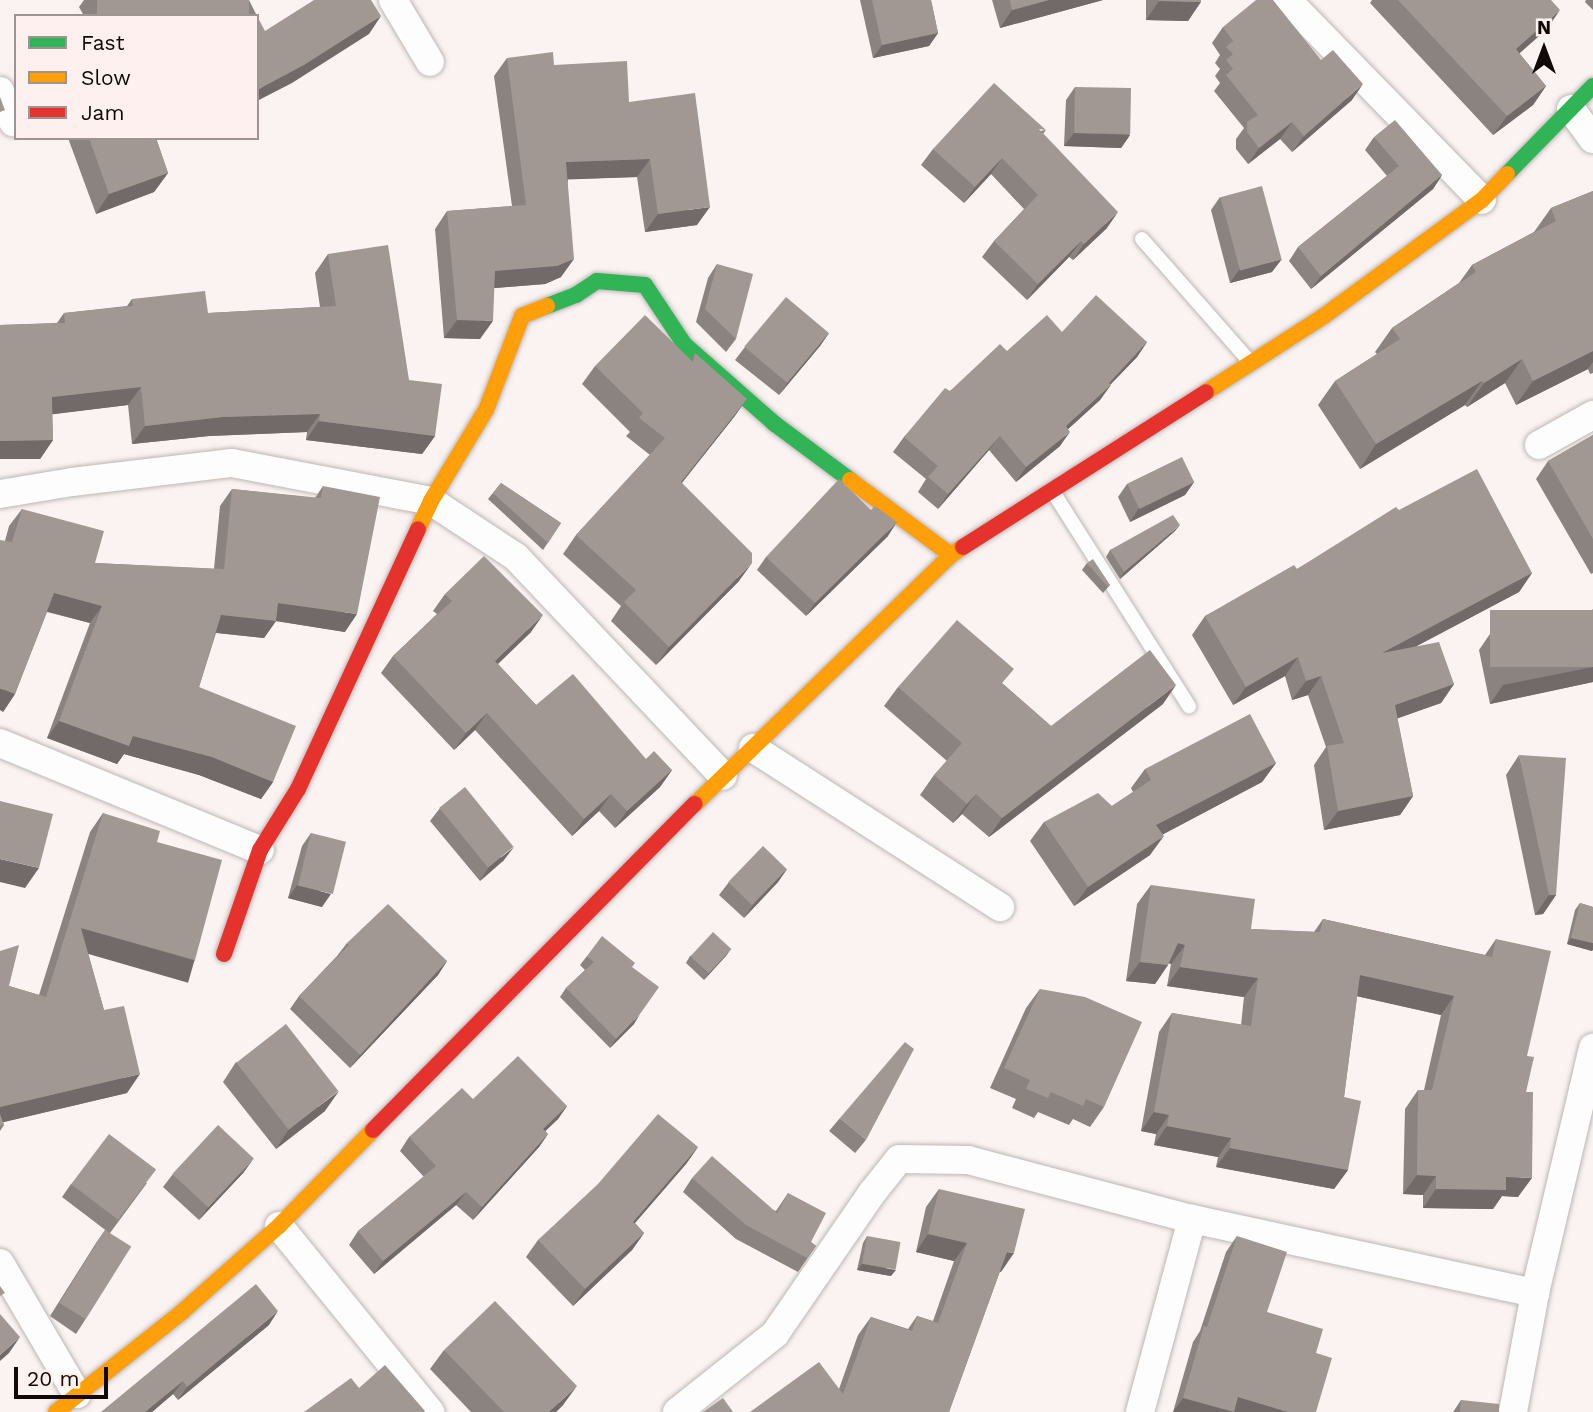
<!DOCTYPE html>
<html>
<head>
<meta charset="utf-8">
<style>
	body { margin:0 }
	#map { position:relative; width:1593px; height:1412px; overflow:hidden; background:#faf3f2; font-family:"Work Sans",sans-serif }
	div>[style] { position:absolute }
	.roads { filter:drop-shadow(0 0 2px #bdb6b4) drop-shadow(0 0 2px #bdb6b4) }
	.lane>* { height:14px; margin:-7px; padding:0 7px; transform-origin:7px; border-radius:7px; background:#fefdfd }
	.street>* { height:28px; margin:-14px; padding:0 14px; transform-origin:14px; border-radius:14px; background:#fefdfd }
	.fast>* { height:16px; margin:-8px; padding:0 8px; transform-origin:8px; border-radius:8px; background:#30b455 }
	.slow>* { height:16px; margin:-8px; padding:0 8px; transform-origin:8px; border-radius:8px; background:#ff9f0a }
	.jam>* { height:16px; margin:-8px; padding:0 8px; transform-origin:8px; border-radius:8px; background:#e5322d }
	.wall>* { inset:0; background:#8a837f; transform-origin:0 0 }
	.shaded-wall>* { inset:0; background:#716a68; transform-origin:0 0 }
	.building>* { inset:0; background:#a19894; transform-origin:0 0 }
	span { translate:-50% -50%; white-space:nowrap; text-align:center; line-height:1.15; -webkit-text-stroke:7px #fdf0ee; paint-order:stroke }
	.legend { position:absolute; left:14px; top:14px; width:245px; height:126px; box-sizing:border-box; background:#fdf0ee; border:2px solid #9e9492; margin:0; padding:9px 12px; list-style:none; font-size:21px; color:#100908 }
	.legend li { display:flex; align-items:center; gap:14px; height:35px }
	.legend b { width:35px; border:2px solid #9e9492 }
	.north { position:absolute; left:1509px; top:14px; width:70px; height:70px; -webkit-text-stroke:5px #fdf0ee; paint-order:stroke; rotate:0deg; font-size:19px; font-weight:700; line-height:28px; text-align:center; color:#100908 }
	.north::after { content:''; display:block; margin:auto; width:24px; height:32px; background:#100908; clip-path:polygon(50% 0,100% 100%,50% 72%,0 100%) }
	.scale { position:absolute; left:14px; top:1367px; width:94px; height:32px; box-sizing:border-box; border:4px solid #100908; border-top:0; padding-left:9px; font-size:21px; line-height:24px; white-space:nowrap; color:#100908; -webkit-text-stroke:5px #fdf0ee; paint-order:stroke }
</style>
</head>
<body>
<div id="map">
	<div class="roads">
		<div class="lane">
			<i style="left:1142px;top:239px;width:164px;rotate:48.7deg"></i>
			<i style="left:1053px;top:492px;width:254px;rotate:57.6deg"></i>
		</div>
		<div class="street">
			<i style="left:393px;top:0;width:72px;rotate:59.2deg"></i>
			<i style="left:1287px;top:0;width:279px;rotate:45.7deg"></i>
			<i style="left:0;top:91px;width:34px;rotate:67deg"></i>
			<i style="left:1571px;top:109px;width:37px;rotate:54deg"></i>
			<i style="left:1539px;top:445px;width:62px;rotate:-29.1deg"></i>
			<i style="left:0;top:494px;width:73px;rotate:-9.5deg"></i>
			<i style="left:72px;top:482px;width:161px;rotate:-6.8deg"></i>
			<i style="left:232px;top:463px;width:203px;rotate:10.8deg"></i>
			<i style="left:431px;top:501px;width:102px;rotate:33.4deg"></i>
			<i style="left:516px;top:557px;width:301px;rotate:46.6deg"></i>
			<i style="left:0;top:743px;width:281px;rotate:22.4deg"></i>
			<i style="left:753px;top:748px;width:294px;rotate:32.8deg"></i>
			<i style="left:279px;top:1226px;width:240px;rotate:50.9deg"></i>
			<i style="left:0;top:1263px;width:152px;rotate:59.6deg"></i>
			<i style="left:677px;top:1412px;width:125px;rotate:-38.5deg"></i>
			<i style="left:775px;top:1334px;width:171px;rotate:-55.5deg"></i>
			<i style="left:872px;top:1193px;width:43px;rotate:-51.5deg"></i>
			<i style="left:899px;top:1159px;width:69px;rotate:0.8deg"></i>
			<i style="left:968px;top:1160px;width:232px;rotate:14.8deg"></i>
			<i style="left:1192px;top:1219px;width:351px;rotate:12.2deg"></i>
			<i style="left:1140px;top:1412px;width:200px;rotate:-74.9deg"></i>
			<i style="left:1513px;top:1412px;width:121px;rotate:-79.5deg"></i>
			<i style="left:1535px;top:1293px;width:252px;rotate:-76.7deg"></i>
		</div>
		<div class="fast">
			<i style="left:1507px;top:174px;width:123px;rotate:-45.7deg"></i>
			<i style="left:547px;top:306px;width:31px;rotate:-21deg"></i>
			<i style="left:576px;top:295px;width:25px;rotate:-34deg"></i>
			<i style="left:597px;top:281px;width:48px;rotate:4.8deg"></i>
			<i style="left:645px;top:285px;width:71px;rotate:56.5deg"></i>
			<i style="left:684px;top:344px;width:121px;rotate:41.3deg"></i>
			<i style="left:775px;top:424px;width:94px;rotate:36.7deg"></i>
		</div>
		<div class="slow">
			<i style="left:1206px;top:392px;width:140px;rotate:-32.8deg"></i>
			<i style="left:1324px;top:316px;width:196px;rotate:-36.3deg"></i>
			<i style="left:1482px;top:200px;width:36px;rotate:-46deg"></i>
			<i style="left:850px;top:480px;width:126px;rotate:36.6deg"></i>
			<i style="left:418px;top:529px;width:31px;rotate:-65deg"></i>
			<i style="left:431px;top:501px;width:106px;rotate:-58.9deg"></i>
			<i style="left:486px;top:410px;width:101px;rotate:-69deg"></i>
			<i style="left:522px;top:316px;width:27px;rotate:-22deg"></i>
			<i style="left:695px;top:804px;width:357px;rotate:-44.2deg"></i>
			<i style="left:951px;top:555px;width:14px;rotate:-34deg"></i>
			<i style="left:56px;top:1412px;width:161px;rotate:-38.4deg"></i>
			<i style="left:182px;top:1312px;width:130px;rotate:-41.6deg"></i>
			<i style="left:279px;top:1226px;width:134px;rotate:-45.6deg"></i>
		</div>
		<div class="jam">
			<i style="left:963px;top:547px;width:288px;rotate:-32.5deg"></i>
			<i style="left:224px;top:954px;width:110px;rotate:-70.9deg"></i>
			<i style="left:260px;top:850px;width:72px;rotate:-58.1deg"></i>
			<i style="left:298px;top:789px;width:286px;rotate:-65.2deg"></i>
			<i style="left:373px;top:1130px;width:458px;rotate:-45.4deg"></i>
		</div>
	</div>
	<div class="wall">
		<i style="clip-path:polygon(84px 0,249px 0,257px 16px,84px 16px,79px 7px)"></i>
		<i style="clip-path:polygon(860px 0,931px 0,938px 33px,929px 46px,873px 58px)"></i>
		<i style="clip-path:polygon(992px 0,1103px 0,1000px 28px)"></i>
		<i style="clip-path:polygon(1146px 0,1201px 0,1188px 21px,1146px 20px)"></i>
		<i style="clip-path:polygon(1372px 0,1551px 0,1547px 29px,1519px 53px,1546px 86px,1533px 105px,1493px 135px,1370px 3px)"></i>
		<i style="clip-path:polygon(1586px 0,1593px 0,1593px 10px,1585px 2px)"></i>
		<i style="clip-path:polygon(1223px 27px,1352px 100px,1292px 152px,1280px 139px,1248px 164px,1236px 149px,1236px 139px,1244px 128px,1214px 91px,1220px 83px,1215px 76px,1220px 69px,1215px 63px,1220px 55px,1212px 43px)"></i>
		<i style="clip-path:polygon(507px 58px,554px 65px,629px 102px,697px 225px,645px 232px,637px 177px,568px 179px,561px 277px,545px 284px,494px 288px,480px 339px,444px 338px,435px 229px,447px 211px,512px 206px,494px 76px)"></i>
		<i style="clip-path:polygon(1075px 87px,1130px 135px,1121px 148px,1064px 146px,1066px 100px)"></i>
		<i style="clip-path:polygon(1046px 130px,1043px 134px,1107px 228px,1073px 260px,1069px 257px,1027px 300px,982px 257px,994px 241px,1024px 209px,991px 174px,964px 203px,921px 165px,933px 149px)"></i>
		<i style="clip-path:polygon(1374px 137px,1442px 175px,1433px 189px,1311px 289px,1289px 261px,1298px 247px,1387px 176px,1365px 150px)"></i>
		<i style="clip-path:polygon(68px 138px,156px 138px,168px 173px,154px 192px,96px 214px)"></i>
		<i style="clip-path:polygon(1593px 191px,1593px 373px,1590px 374px,1588px 369px,1516px 405px,1505px 383px,1467px 407px,1465px 405px,1360px 469px,1318px 405px,1335px 381px,1377px 354px,1375px 352px,1392px 328px,1459px 283px,1472px 265px,1534px 232px,1551px 208px)"></i>
		<i style="clip-path:polygon(1220px 197px,1272px 272px,1230px 283px,1211px 210px)"></i>
		<i style="clip-path:polygon(328px 254px,409px 380px,435px 436px,422px 454px,306px 440px,307px 432px,209px 436px,132px 444px,128px 405px,52px 414px,53px 440px,40px 459px,0 459px,0 325px,57px 323px,64px 313px,127px 306px,132px 299px,208px 313px,320px 307px,315px 273px)"></i>
		<i style="clip-path:polygon(717px 264px,736px 339px,726px 352px,696px 322px,708px 278px)"></i>
		<i style="clip-path:polygon(1062px 332px,1147px 342px,1137px 357px,1110px 385px,1100px 400px,1068px 429px,1060px 446px,1016px 482px,989px 450px,938px 509px,918px 492px,926px 479px,893px 452px,904px 437px,950px 391px,1007px 351px)"></i>
		<i style="clip-path:polygon(829px 333px,820px 346px,779px 395px,735px 360px,745px 347px)"></i>
		<i style="clip-path:polygon(695px 353px,747px 399px,734px 417px,682px 483px,739px 581px,656px 665px,611px 621px,621px 606px,563px 554px,576px 535px,650px 455px,626px 436px,630px 432px,582px 384px,595px 366px,690px 360px)"></i>
		<i style="clip-path:polygon(1593px 435px,1593px 573px,1591px 574px,1536px 479px,1548px 461px)"></i>
		<i style="clip-path:polygon(1194px 482px,1185px 495px,1130px 522px,1118px 497px,1127px 484px)"></i>
		<i style="clip-path:polygon(501px 483px,561px 523px,543px 550px,488px 499px)"></i>
		<i style="clip-path:polygon(323px 486px,345px 632px,276px 621px,264px 638px,216px 633px,199px 687px,273px 782px,261px 799px,199px 775px,124px 754px,117px 764px,47px 738px,90px 623px,47px 612px,15px 694px,3px 712px,5px 541px,9px 526px,22px 509px,95px 563px,214px 569px,220px 506px,232px 489px,315px 498px)"></i>
		<i style="clip-path:polygon(871px 510px,888px 536px,806px 616px,757px 570px,766px 557px)"></i>
		<i style="clip-path:polygon(1399px 510px,1532px 573px,1519px 592px,1417px 646px,1454px 684px,1441px 703px,1397px 718px,1413px 796px,1400px 815px,1324px 830px,1314px 765px,1326px 747px,1308px 695px,1292px 700px,1285px 676px,1233px 705px,1192px 635px,1205px 616px,1297px 569px)"></i>
		<i style="clip-path:polygon(1175px 531px,1120px 579px,1106px 557px,1110px 550px)"></i>
		<i style="clip-path:polygon(1087px 563px,1110px 585px,1103px 593px,1082px 570px)"></i>
		<i style="clip-path:polygon(445px 594px,531px 632px,498px 664px,536px 705px,646px 759px,672px 770px,660px 787px,615px 828px,599px 811px,572px 836px,475px 730px,454px 750px,381px 673px,393px 656px,437px 614px,433px 611px)"></i>
		<i style="clip-path:polygon(1593px 609px,1593px 682px,1490px 704px,1479px 650px,1492px 631px,1592px 610px)"></i>
		<i style="clip-path:polygon(1003px 684px,1051px 726px,1163px 704px,989px 837px,962px 814px,953px 823px,920px 795px,934px 775px,947px 761px,884px 706px,898px 687px)"></i>
		<i style="clip-path:polygon(1519px 755px,1556px 895px,1543px 914px,1535px 915px,1506px 775px)"></i>
		<i style="clip-path:polygon(1276px 763px,1262px 782px,1163px 834px,1150px 855px,1074px 906px,1030px 841px,1044px 822px,1112px 806px,1133px 792px,1131px 788px,1145px 769px)"></i>
		<i style="clip-path:polygon(440px 808px,504px 860px,480px 881px,430px 821px)"></i>
		<i style="clip-path:polygon(103px 813px,157px 842px,195px 960px,182px 979px,88px 953px,127px 1093px,3px 1122px,4px 1125px,0 1131px,0 951px,9px 986px,39px 995px,90px 832px)"></i>
		<i style="clip-path:polygon(311px 833px,322px 907px,288px 898px,302px 846px)"></i>
		<i style="clip-path:polygon(787px 869px,778px 882px,744px 918px,719px 895px,729px 882px)"></i>
		<i style="clip-path:polygon(1151px 885px,1251px 929px,1314px 932px,1323px 919px,1485px 955px,1496px 939px,1527px 1056px,1526px 1092px,1518px 1197px,1502px 1196px,1493px 1209px,1423px 1208px,1423px 1195px,1403px 1194px,1405px 1109px,1418px 1090px,1424px 1090px,1441px 1015px,1357px 996px,1344px 1097px,1348px 1170px,1334px 1189px,1216px 1167px,1218px 1157px,1154px 1145px,1156px 1134px,1141px 1131px,1159px 1032px,1172px 1013px,1241px 1025px,1244px 997px,1167px 986px,1171px 964px,1169px 963px,1155px 984px,1126px 981px,1137px 904px)"></i>
		<i style="clip-path:polygon(1580px 903px,1593px 907px,1592px 951px,1567px 944px,1575px 910px)"></i>
		<i style="clip-path:polygon(347px 943px,447px 961px,438px 975px,350px 1068px,290px 1009px,299px 996px,337px 956px)"></i>
		<i style="clip-path:polygon(731px 949px,704px 980px,686px 963px,690px 956px)"></i>
		<i style="clip-path:polygon(587px 956px,632px 968px,634px 1024px,610px 1048px,560px 997px,566px 988px,585px 970px,580px 965px)"></i>
		<i style="clip-path:polygon(1040px 989px,1104px 1107px,1090px 1127px,1073px 1119px,1069px 1125px,1038px 1112px,1034px 1118px,1012px 1108px,1016px 1099px,990px 1088px,1026px 1008px)"></i>
		<i style="clip-path:polygon(236px 1062px,325px 1111px,276px 1149px,223px 1082px)"></i>
		<i style="clip-path:polygon(473px 1099px,567px 1106px,558px 1119px,545px 1131px,548px 1134px,539px 1147px,473px 1220px,456px 1205px,374px 1274px,349px 1245px,358px 1231px,424px 1177px,400px 1151px,409px 1137px)"></i>
		<i style="left:840px;top:1118px;width:34px;height:17px;rotate:40deg"></i>
		<i style="clip-path:polygon(698px 1147px,686px 1164px,635px 1223px,644px 1233px,632px 1250px,573px 1306px,526px 1257px,538px 1240px)"></i>
		<i style="clip-path:polygon(244px 1172px,199px 1220px,163px 1187px,173px 1174px)"></i>
		<i style="clip-path:polygon(692px 1178px,776px 1211px,788px 1193px,811px 1242px,816px 1246px,798px 1272px,736px 1239px,683px 1192px)"></i>
		<i style="clip-path:polygon(147px 1183px,110px 1233px,85px 1320px,76px 1334px,50px 1316px,96px 1243px,105px 1230px,108px 1232px,62px 1197px,71px 1184px)"></i>
		<i style="clip-path:polygon(939px 1189px,1001px 1272px,1000px 1271px,949px 1412px,750px 1412px,839px 1389px,858px 1335px,871px 1317px,908px 1329px,917px 1316px,933px 1321px,954px 1261px,916px 1252px,926px 1207px)"></i>
		<i style="clip-path:polygon(867px 1236px,891px 1276px,857px 1270px,863px 1243px)"></i>
		<i style="clip-path:polygon(1237px 1236px,1267px 1312px,1316px 1353px,1316px 1412px,1173px 1412px,1193px 1342px,1200px 1331px,1226px 1252px)"></i>
		<i style="clip-path:polygon(269px 1325px,178px 1400px,173px 1394px,152px 1412px,101px 1412px)"></i>
		<i style="clip-path:polygon(444px 1350px,563px 1405px,556px 1412px,471px 1412px,430px 1369px)"></i>
		<i style="clip-path:polygon(1461px 1400px,1499px 1412px,1453px 1412px)"></i>
	</div>
	<div class="shaded-wall">
		<i style="clip-path:polygon(1049px 0,1103px 0,1000px 28px,1012px 10px)"></i>
		<i style="clip-path:polygon(1159px 1px,1201px 2px,1188px 21px,1146px 20px)"></i>
		<i style="clip-path:polygon(1560px 10px,1547px 29px,1503px 68px,1516px 49px)"></i>
		<i style="clip-path:polygon(381px 16px,369px 34px,292px 83px,257px 101px,257px 90px)"></i>
		<i style="clip-path:polygon(938px 33px,929px 46px,873px 58px,882px 45px)"></i>
		<i style="clip-path:polygon(1363px 84px,1352px 100px,1292px 152px,1304px 136px)"></i>
		<i style="clip-path:polygon(1546px 86px,1533px 105px,1493px 135px,1507px 116px)"></i>
		<i style="clip-path:polygon(1292px 122px,1280px 139px,1248px 164px,1259px 148px)"></i>
		<i style="clip-path:polygon(1074px 133px,1130px 135px,1121px 148px,1064px 146px)"></i>
		<i style="clip-path:polygon(1002px 158px,991px 174px,964px 203px,975px 187px)"></i>
		<i style="clip-path:polygon(650px 159px,637px 177px,554px 180px,566px 162px)"></i>
		<i style="clip-path:polygon(168px 173px,154px 192px,96px 214px,109px 194px)"></i>
		<i style="clip-path:polygon(1442px 175px,1433px 189px,1311px 289px,1321px 276px)"></i>
		<i style="clip-path:polygon(710px 207px,697px 225px,645px 232px,658px 214px)"></i>
		<i style="clip-path:polygon(1118px 212px,1107px 228px,1073px 260px,1084px 244px)"></i>
		<i style="clip-path:polygon(1081px 241px,1069px 257px,1027px 300px,1038px 284px)"></i>
		<i style="clip-path:polygon(574px 259px,561px 277px,545px 284px,483px 289px,495px 271px)"></i>
		<i style="clip-path:polygon(1282px 259px,1272px 272px,1230px 283px,1239px 270px)"></i>
		<i style="clip-path:polygon(457px 320px,493px 321px,480px 339px,444px 338px)"></i>
		<i style="clip-path:polygon(829px 333px,820px 346px,779px 395px,788px 382px)"></i>
		<i style="clip-path:polygon(1147px 342px,1137px 357px,1109px 386px,1111px 385px,1100px 400px,1055px 441px,1066px 426px,1109px 383px)"></i>
		<i style="clip-path:polygon(1593px 351px,1593px 362px,1588px 369px,1516px 405px,1533px 381px)"></i>
		<i style="clip-path:polygon(1522px 359px,1505px 383px,1467px 407px,1484px 383px)"></i>
		<i style="clip-path:polygon(1482px 381px,1465px 405px,1360px 469px,1376px 444px)"></i>
		<i style="clip-path:polygon(141px 387px,128px 405px,39px 416px,52px 397px)"></i>
		<i style="clip-path:polygon(747px 399px,734px 417px,667px 501px,681px 482px)"></i>
		<i style="clip-path:polygon(320px 414px,307px 432px,209px 436px,132px 444px,145px 426px,222px 417px)"></i>
		<i style="clip-path:polygon(319px 421px,435px 436px,422px 454px,306px 440px)"></i>
		<i style="clip-path:polygon(1070px 432px,1060px 446px,1016px 482px,1026px 467px)"></i>
		<i style="clip-path:polygon(1000px 436px,989px 450px,938px 509px,948px 494px)"></i>
		<i style="clip-path:polygon(53px 440px,40px 459px,0 459px,0 441px)"></i>
		<i style="clip-path:polygon(1194px 482px,1185px 495px,1130px 522px,1139px 508px)"></i>
		<i style="clip-path:polygon(897px 522px,888px 536px,806px 616px,815px 603px)"></i>
		<i style="clip-path:polygon(1180px 525px,1175px 531px,1120px 579px,1124px 572px)"></i>
		<i style="clip-path:polygon(752px 563px,739px 581px,656px 665px,669px 647px)"></i>
		<i style="clip-path:polygon(1532px 573px,1519px 592px,1369px 671px,1382px 653px)"></i>
		<i style="clip-path:polygon(54px 593px,102px 606px,90px 623px,42px 610px)"></i>
		<i style="clip-path:polygon(278px 603px,357px 614px,345px 632px,276px 621px,264px 638px,209px 632px,221px 615px)"></i>
		<i style="clip-path:polygon(543px 615px,531px 632px,483px 678px,495px 661px)"></i>
		<i style="clip-path:polygon(1298px 657px,1285px 676px,1233px 705px,1246px 687px)"></i>
		<i style="clip-path:polygon(1593px 667px,1593px 682px,1490px 704px,1503px 685px)"></i>
		<i style="clip-path:polygon(1321px 676px,1308px 695px,1292px 700px,1306px 681px)"></i>
		<i style="clip-path:polygon(1454px 684px,1441px 703px,1382px 724px,1395px 705px)"></i>
		<i style="clip-path:polygon(1176px 685px,1163px 704px,989px 837px,1002px 818px)"></i>
		<i style="clip-path:polygon(0 688px,15px 694px,3px 712px,0 710px)"></i>
		<i style="clip-path:polygon(487px 713px,475px 730px,454px 750px,466px 733px)"></i>
		<i style="clip-path:polygon(59px 721px,133px 736px,212px 757px,273px 782px,261px 799px,199px 775px,124px 754px,117px 764px,47px 738px)"></i>
		<i style="clip-path:polygon(1276px 763px,1262px 782px,1143px 845px,1156px 825px)"></i>
		<i style="clip-path:polygon(672px 770px,660px 787px,615px 828px,627px 811px)"></i>
		<i style="clip-path:polygon(611px 794px,599px 811px,572px 836px,584px 819px)"></i>
		<i style="clip-path:polygon(976px 794px,962px 814px,953px 823px,967px 804px)"></i>
		<i style="clip-path:polygon(1413px 796px,1400px 815px,1324px 830px,1338px 811px)"></i>
		<i style="clip-path:polygon(1164px 836px,1150px 855px,1074px 906px,1088px 887px)"></i>
		<i style="clip-path:polygon(514px 847px,504px 860px,480px 881px,489px 867px)"></i>
		<i style="clip-path:polygon(0 859px,39px 868px,25px 888px,0 882px)"></i>
		<i style="clip-path:polygon(787px 869px,778px 882px,744px 918px,753px 905px)"></i>
		<i style="clip-path:polygon(297px 885px,331px 894px,322px 907px,288px 898px)"></i>
		<i style="clip-path:polygon(1549px 895px,1556px 895px,1543px 914px,1535px 915px)"></i>
		<i style="left:81px;top:928px;width:118px;height:23px;rotate:16deg"></i>
		<i style="clip-path:polygon(1571px 938px,1593px 943px,1593px 950px,1592px 951px,1567px 944px)"></i>
		<i style="clip-path:polygon(1178px 943px,1185px 945px,1171px 964px,1165px 962px)"></i>
		<i style="clip-path:polygon(731px 949px,726px 956px,704px 980px,709px 973px)"></i>
		<i style="clip-path:polygon(447px 961px,438px 975px,350px 1068px,360px 1055px)"></i>
		<i style="clip-path:polygon(1140px 962px,1168px 965px,1155px 984px,1126px 981px)"></i>
		<i style="clip-path:polygon(1180px 967px,1258px 978px,1244px 997px,1167px 986px)"></i>
		<i style="clip-path:polygon(1360px 975px,1454px 996px,1441px 1015px,1347px 994px)"></i>
		<i style="clip-path:polygon(640px 1014px,634px 1024px,610px 1048px,616px 1039px)"></i>
		<i style="clip-path:polygon(140px 1074px,127px 1093px,0 1123px,0 1107px)"></i>
		<i style="clip-path:polygon(339px 1091px,325px 1111px,276px 1149px,289px 1129px)"></i>
		<i style="clip-path:polygon(567px 1106px,558px 1119px,534px 1142px,543px 1129px)"></i>
		<i style="clip-path:polygon(1154px 1112px,1169px 1115px,1156px 1134px,1141px 1131px)"></i>
		<i style="clip-path:polygon(1167px 1126px,1231px 1138px,1218px 1157px,1154px 1145px)"></i>
		<i style="clip-path:polygon(548px 1134px,539px 1147px,473px 1220px,482px 1207px)"></i>
		<i style="clip-path:polygon(698px 1147px,686px 1164px,621px 1239px,633px 1222px)"></i>
		<i style="clip-path:polygon(1230px 1148px,1348px 1170px,1334px 1189px,1216px 1167px)"></i>
		<i style="clip-path:polygon(254px 1158px,244px 1172px,199px 1220px,208px 1207px)"></i>
		<i style="clip-path:polygon(1417px 1175px,1436px 1176px,1423px 1195px,1403px 1194px)"></i>
		<i style="clip-path:polygon(1506px 1177px,1532px 1178px,1518px 1197px,1502px 1196px,1493px 1209px,1423px 1208px,1436px 1189px)"></i>
		<i style="clip-path:polygon(466px 1192px,456px 1205px,374px 1274px,383px 1261px)"></i>
		<i style="clip-path:polygon(644px 1233px,632px 1250px,573px 1306px,585px 1289px)"></i>
		<i style="clip-path:polygon(928px 1234px,967px 1243px,954px 1261px,916px 1252px)"></i>
		<i style="clip-path:polygon(1007px 1252px,1014px 1253px,1001px 1272px,994px 1270px)"></i>
		<i style="clip-path:polygon(862px 1264px,896px 1270px,891px 1276px,857px 1270px)"></i>
		<i style="clip-path:polygon(278px 1311px,269px 1325px,178px 1400px,187px 1387px)"></i>
		<i style="clip-path:polygon(20px 1337px,9px 1353px,0 1361px,0 1355px)"></i>
		<i style="clip-path:polygon(183px 1381px,173px 1394px,152px 1412px,145px 1412px)"></i>
		<i style="clip-path:polygon(577px 1386px,563px 1405px,556px 1412px,549px 1412px)"></i>
		<i style="clip-path:polygon(1238px 1397px,1288px 1412px,1173px 1412px,1183px 1398px)"></i>
	</div>
	<div class="building">
		<i style="left:97px;top:0;width:152px;height:18px"></i>
		<i style="clip-path:polygon(314px 0,371px 0,381px 16px,304px 65px,257px 90px,257px 16px,265px 31px)"></i>
		<i style="clip-path:polygon(872px 0,931px 0,938px 33px,882px 45px)"></i>
		<i style="clip-path:polygon(1010px 0,1049px 0,1012px 10px)"></i>
		<i style="clip-path:polygon(1159px 0,1201px 0,1201px 2px,1159px 1px)"></i>
		<i style="clip-path:polygon(1256px 0,1273px 0,1321px 60px,1333px 50px,1363px 84px,1304px 136px,1292px 122px,1259px 148px,1247px 132px,1247px 122px,1258px 115px,1226px 75px,1233px 69px,1226px 60px,1233px 54px,1226px 47px,1233px 41px,1223px 27px)"></i>
		<i style="clip-path:polygon(1398px 0,1551px 0,1560px 10px,1516px 49px,1546px 86px,1507px 116px)"></i>
		<i style="clip-path:polygon(553px 52px,554px 65px,627px 61px,629px 102px,695px 93px,710px 207px,658px 214px,650px 159px,566px 162px,574px 259px,557px 266px,495px 271px,493px 321px,457px 320px,447px 211px,526px 205px,507px 58px)"></i>
		<i style="clip-path:polygon(994px 83px,1046px 130px,1039px 129px,1118px 212px,1084px 244px,1081px 241px,1038px 284px,994px 241px,1038px 195px,1002px 158px,975px 187px,933px 149px)"></i>
		<i style="left:1075px;top:87px;width:56px;height:46px;rotate:1deg"></i>
		<i style="clip-path:polygon(0 97px,5px 110px,0 112px)"></i>
		<i style="clip-path:polygon(1395px 120px,1442px 175px,1321px 276px,1298px 247px,1399px 166px,1374px 137px)"></i>
		<i style="clip-path:polygon(89px 138px,156px 138px,168px 173px,109px 194px)"></i>
		<i style="left:1262px;top:186px;width:76px;height:43px;rotate:75deg"></i>
		<i style="clip-path:polygon(1593px 191px,1593px 351px,1533px 381px,1522px 359px,1484px 383px,1482px 381px,1376px 444px,1335px 381px,1400px 339px,1392px 328px,1476px 272px,1472px 265px,1556px 221px,1551px 208px)"></i>
		<i style="clip-path:polygon(388px 245px,409px 380px,442px 384px,435px 436px,319px 421px,320px 414px,222px 417px,145px 426px,141px 387px,52px 397px,53px 440px,0 441px,0 325px,65px 323px,64px 313px,133px 306px,132px 299px,205px 291px,208px 313px,336px 306px,328px 254px)"></i>
		<i style="clip-path:polygon(717px 264px,753px 274px,736px 339px,705px 309px)"></i>
		<i style="clip-path:polygon(1096px 295px,1147px 342px,1109px 383px,1111px 385px,1066px 426px,1070px 432px,1026px 467px,1000px 436px,948px 494px,928px 477px,938px 466px,904px 437px,945px 388px,950px 391px,1000px 344px,1007px 351px,1047px 315px,1062px 332px)"></i>
		<i style="left:786px;top:297px;width:56px;height:65px;rotate:40deg"></i>
		<i style="clip-path:polygon(645px 315px,693px 362px,695px 353px,747px 399px,681px 482px,752px 553px,752px 563px,669px 647px,624px 602px,636px 590px,576px 535px,665px 438px,639px 418px,643px 413px,595px 366px)"></i>
		<i style="clip-path:polygon(1593px 435px,1593px 539px,1548px 461px)"></i>
		<i style="left:1182px;top:457px;width:28px;height:61px;rotate:64deg"></i>
		<i style="clip-path:polygon(1477px 469px,1532px 573px,1382px 653px,1439px 642px,1454px 684px,1395px 705px,1413px 796px,1338px 811px,1327px 746px,1344px 743px,1321px 676px,1306px 681px,1298px 657px,1246px 687px,1205px 616px,1294px 565px,1297px 569px,1396px 507px,1399px 510px)"></i>
		<i style="clip-path:polygon(839px 479px,871px 510px,875px 506px,897px 522px,815px 603px,766px 557px)"></i>
		<i style="clip-path:polygon(501px 483px,561px 523px,548px 543px,493px 493px)"></i>
		<i style="clip-path:polygon(323px 486px,380px 497px,357px 614px,278px 603px,276px 621px,221px 615px,199px 687px,296px 726px,273px 782px,212px 757px,133px 736px,129px 746px,59px 721px,102px 606px,54px 593px,15px 694px,0 688px,0 540px,12px 542px,22px 509px,104px 531px,95px 563px,224px 569px,232px 489px,321px 498px)"></i>
		<i style="clip-path:polygon(1173px 515px,1180px 525px,1124px 572px,1110px 550px)"></i>
		<i style="clip-path:polygon(484px 556px,543px 615px,495px 661px,536px 705px,573px 674px,646px 759px,654px 751px,672px 770px,627px 811px,611px 794px,584px 819px,487px 713px,466px 733px,393px 656px,452px 601px,445px 594px)"></i>
		<i style="clip-path:polygon(1093px 559px,1110px 585px,1108px 587px,1087px 563px)"></i>
		<i style="left:1593px;top:610px;width:57px;height:103px;rotate:90deg"></i>
		<i style="clip-path:polygon(957px 620px,1014px 669px,1002px 683px,1051px 726px,1150px 650px,1176px 685px,1002px 818px,976px 794px,967px 804px,934px 775px,962px 743px,898px 687px)"></i>
		<i style="clip-path:polygon(1250px 714px,1276px 763px,1156px 825px,1164px 836px,1088px 887px,1044px 822px,1098px 793px,1112px 806px,1151px 780px,1145px 769px)"></i>
		<i style="clip-path:polygon(1519px 755px,1566px 758px,1556px 895px,1549px 895px)"></i>
		<i style="left:465px;top:787px;width:77px;height:33px;rotate:51deg"></i>
		<i style="clip-path:polygon(0 801px,53px 814px,39px 868px,0 859px)"></i>
		<i style="clip-path:polygon(103px 813px,160px 831px,157px 842px,222px 860px,195px 960px,81px 928px,104px 1010px,124px 1006px,140px 1074px,0 1107px,0 951px,19px 945px,9px 986px,46px 997px)"></i>
		<i style="left:311px;top:833px;width:36px;height:54px;rotate:14deg"></i>
		<i style="left:763px;top:846px;width:33px;height:50px;rotate:44deg"></i>
		<i style="clip-path:polygon(1151px 885px,1255px 899px,1251px 929px,1320px 932px,1323px 919px,1492px 957px,1496px 939px,1551px 951px,1527px 1056px,1534px 1057px,1526px 1092px,1533px 1092px,1532px 1178px,1506px 1177px,1506px 1190px,1436px 1189px,1436px 1176px,1417px 1175px,1418px 1090px,1432px 1090px,1454px 996px,1360px 975px,1344px 1097px,1361px 1101px,1348px 1170px,1230px 1148px,1231px 1138px,1167px 1126px,1169px 1115px,1154px 1112px,1172px 1013px,1251px 1026px,1258px 978px,1180px 967px,1185px 945px,1178px 943px,1168px 965px,1140px 962px)"></i>
		<i style="clip-path:polygon(1580px 903px,1593px 907px,1593px 943px,1571px 938px)"></i>
		<i style="clip-path:polygon(388px 904px,447px 961px,360px 1055px,299px 996px,349px 945px,347px 943px)"></i>
		<i style="left:713px;top:932px;width:25px;height:33px;rotate:43deg"></i>
		<i style="clip-path:polygon(602px 936px,635px 963px,632px 967px,659px 987px,640px 1014px,616px 1039px,566px 988px,594px 962px,587px 956px)"></i>
		<i style="clip-path:polygon(1040px 989px,1085px 997px,1142px 1022px,1104px 1107px,1086px 1099px,1083px 1106px,1051px 1092px,1048px 1098px,1026px 1089px,1030px 1080px,1004px 1068px)"></i>
		<i style="left:286px;top:1024px;width:85px;height:63px;rotate:52deg"></i>
		<i style="clip-path:polygon(905px 1042px,914px 1049px,866px 1140px,840px 1118px)"></i>
		<i style="clip-path:polygon(518px 1056px,567px 1106px,543px 1129px,548px 1134px,482px 1207px,466px 1192px,383px 1261px,358px 1231px,436px 1166px,409px 1137px,462px 1088px,473px 1099px)"></i>
		<i style="clip-path:polygon(0 1114px,4px 1125px,0 1126px)"></i>
		<i style="clip-path:polygon(658px 1114px,698px 1147px,633px 1222px,644px 1233px,585px 1289px,538px 1240px,598px 1184px)"></i>
		<i style="left:218px;top:1125px;width:49px;height:67px;rotate:43deg"></i>
		<i style="left:109px;top:1134px;width:59px;height:63px;rotate:37deg"></i>
		<i style="clip-path:polygon(712px 1156px,777px 1213px,788px 1193px,826px 1213px,811px 1242px,816px 1246px,807px 1258px,746px 1225px,692px 1178px)"></i>
		<i style="clip-path:polygon(939px 1189px,1025px 1209px,1014px 1253px,1007px 1252px,949px 1412px,750px 1412px,819px 1362px,843px 1394px,871px 1317px,912px 1331px,917px 1316px,938px 1323px,967px 1243px,928px 1234px)"></i>
		<i style="left:105px;top:1230px;width:31px;height:86px;rotate:32deg"></i>
		<i style="left:867px;top:1236px;width:34px;height:28px;rotate:10deg"></i>
		<i style="clip-path:polygon(1237px 1236px,1287px 1252px,1267px 1312px,1323px 1329px,1316px 1353px,1332px 1358px,1316px 1412px,1288px 1412px,1238px 1397px,1234px 1412px,1183px 1398px,1204px 1326px,1207px 1327px)"></i>
		<i style="clip-path:polygon(256px 1284px,278px 1311px,187px 1387px,183px 1381px,145px 1412px,101px 1412px)"></i>
		<i style="clip-path:polygon(0 1286px,5px 1293px,0 1296px)"></i>
		<i style="clip-path:polygon(495px 1301px,577px 1386px,549px 1412px,504px 1412px,444px 1350px)"></i>
		<i style="clip-path:polygon(0 1314px,20px 1337px,0 1355px)"></i>
		<i style="clip-path:polygon(385px 1365px,425px 1411px,424px 1412px,304px 1412px,351px 1378px,359px 1388px)"></i>
		<i style="clip-path:polygon(723px 1398px,733px 1412px,703px 1412px)"></i>
		<i style="clip-path:polygon(1461px 1400px,1499px 1404px,1499px 1412px,1460px 1412px)"></i>
	</div>
	<ul class="legend">
	<li><b style="height:9px;background:#30b455"></b>Fast</li>
	<li><b style="height:9px;background:#ff9f0a"></b>Slow</li>
	<li><b style="height:9px;background:#e5322d"></b>Jam</li>
	</ul>
	<div class="north">N</div>
	<div class="scale">20 m</div>
</div>
</body>
</html>
